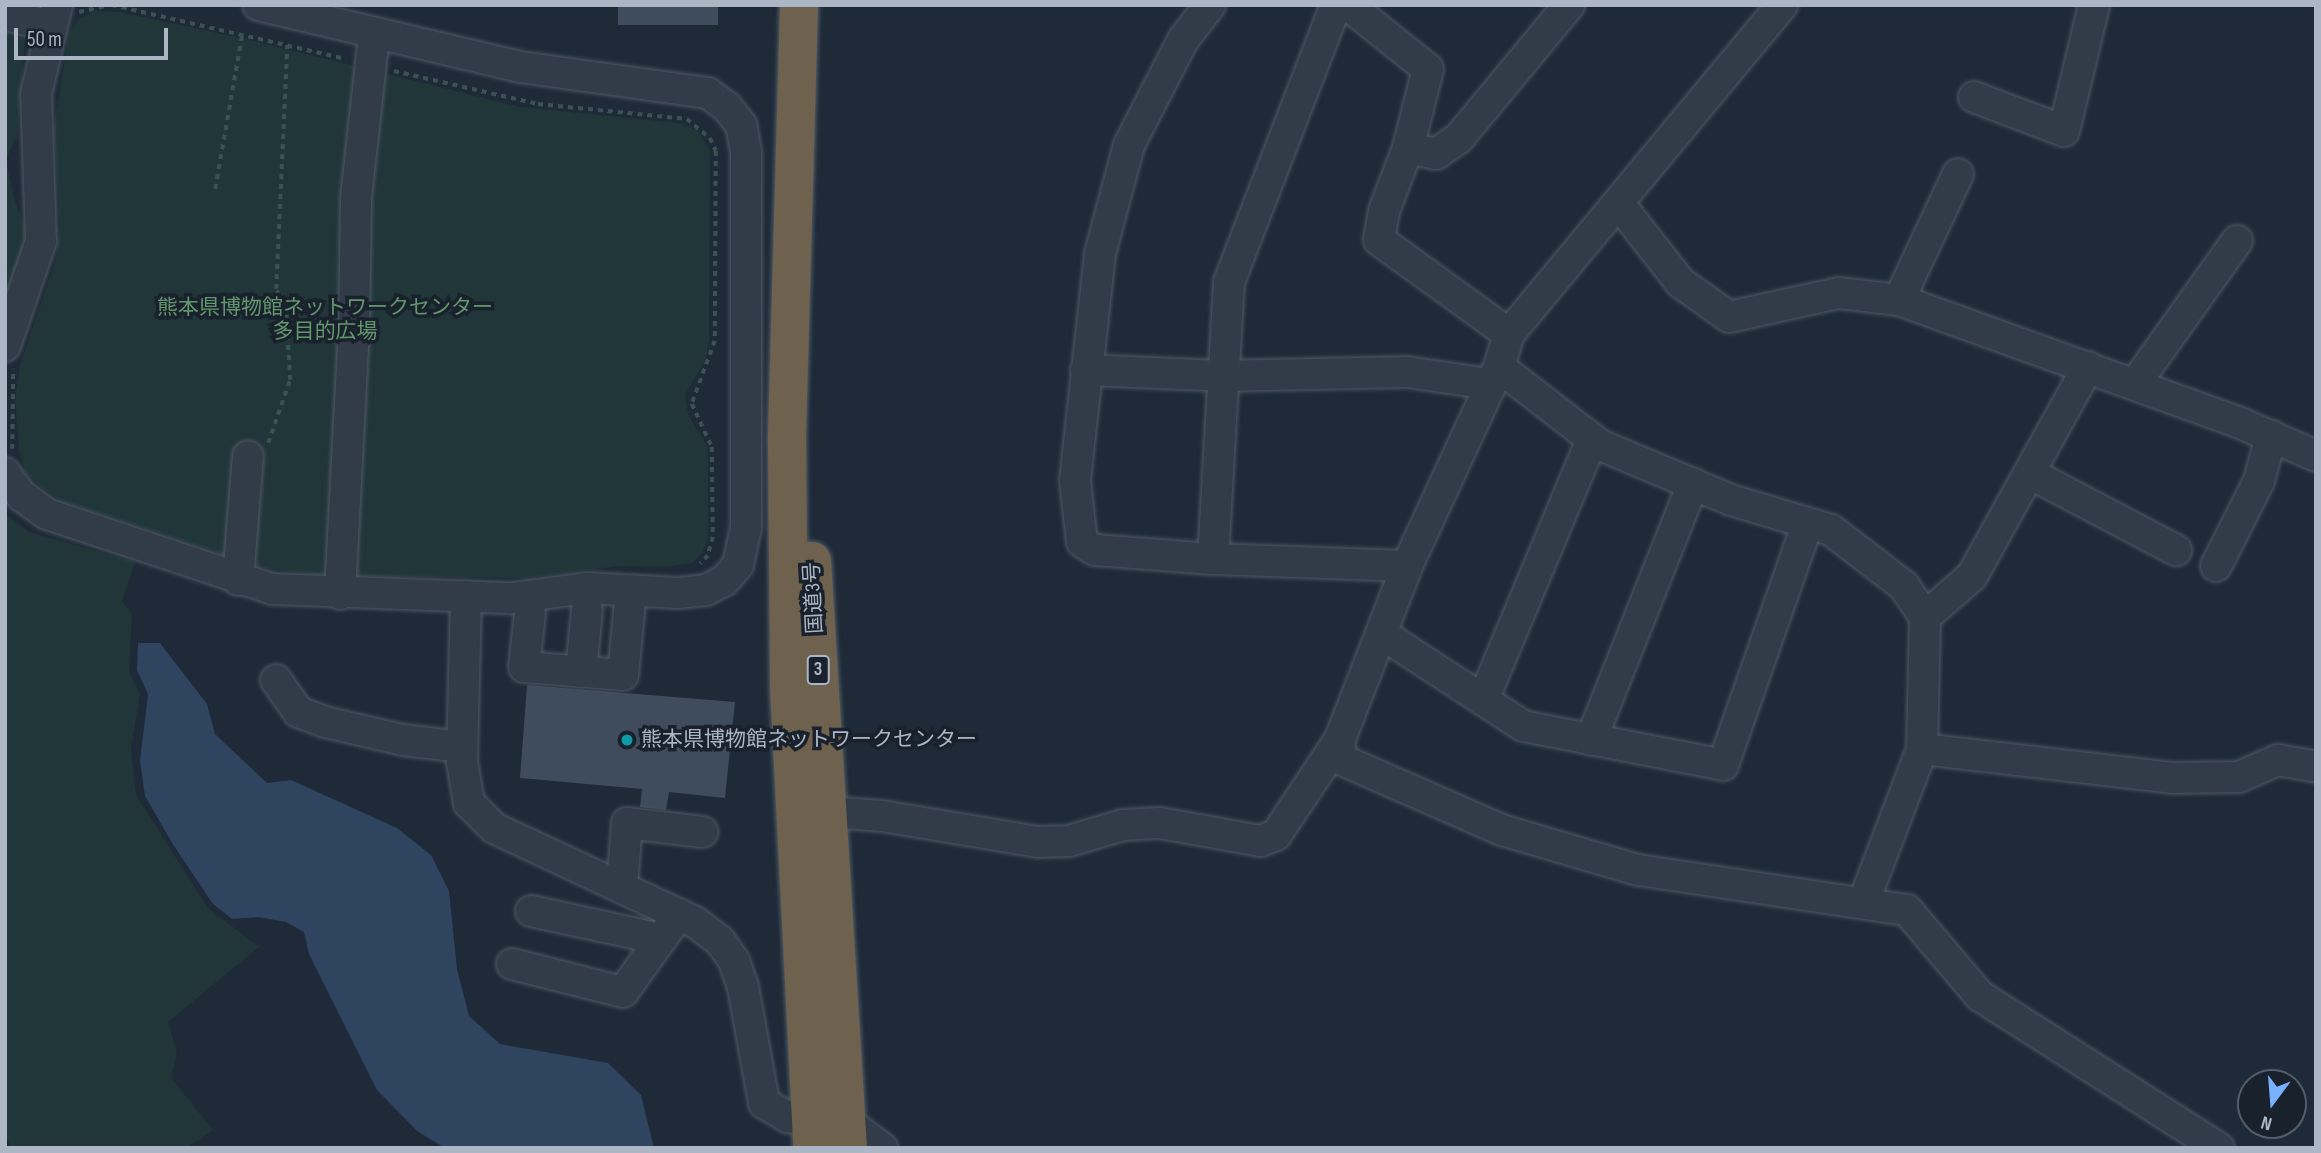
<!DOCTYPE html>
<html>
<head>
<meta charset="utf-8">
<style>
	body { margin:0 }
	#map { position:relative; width:2321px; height:1153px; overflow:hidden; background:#1e2a37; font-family:"Sofia Sans Condensed","Noto Sans JP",sans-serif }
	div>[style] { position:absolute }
	.green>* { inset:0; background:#203638 }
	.water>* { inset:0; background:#2f445e }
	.building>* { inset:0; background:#3f4c5d; transform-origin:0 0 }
	.path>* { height:3.5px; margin-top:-1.75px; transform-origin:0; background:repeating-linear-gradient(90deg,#3b5253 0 5px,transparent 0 10px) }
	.roads { filter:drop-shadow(0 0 2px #4f5966) drop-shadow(0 0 2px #4f5966) }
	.minor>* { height:30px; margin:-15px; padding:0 15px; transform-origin:15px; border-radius:15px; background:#323c48 }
	.highway>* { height:38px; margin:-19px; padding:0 19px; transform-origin:19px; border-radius:19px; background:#6e614e }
	.dots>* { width:19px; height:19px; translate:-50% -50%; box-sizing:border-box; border:4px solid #18212c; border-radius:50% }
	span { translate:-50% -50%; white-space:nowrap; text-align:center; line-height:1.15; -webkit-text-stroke:7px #18212c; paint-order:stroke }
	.shield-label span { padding:2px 5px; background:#18212c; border:2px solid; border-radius:5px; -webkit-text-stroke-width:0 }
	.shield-label { font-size:19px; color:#acb6c5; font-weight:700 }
	.park-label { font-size:21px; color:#62966c }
	.street-label { font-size:21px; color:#acb6c5 }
	.poi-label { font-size:21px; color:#acb6c5 }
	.left { translate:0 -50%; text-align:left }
	.frame { position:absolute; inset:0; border:7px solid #acb6c5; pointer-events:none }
	.north { position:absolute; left:2237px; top:1069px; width:70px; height:70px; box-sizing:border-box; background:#18212c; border:2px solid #535d69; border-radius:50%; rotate:196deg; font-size:19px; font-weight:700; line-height:28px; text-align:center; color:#acb6c5 }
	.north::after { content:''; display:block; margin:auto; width:24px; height:32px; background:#78b1fe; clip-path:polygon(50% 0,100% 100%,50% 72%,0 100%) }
	.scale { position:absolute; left:14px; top:28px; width:154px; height:32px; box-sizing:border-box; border:4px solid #acb6c5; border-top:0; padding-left:9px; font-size:21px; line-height:24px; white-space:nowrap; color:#acb6c5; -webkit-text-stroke:5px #18212c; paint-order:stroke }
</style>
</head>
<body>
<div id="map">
	<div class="green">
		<i style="clip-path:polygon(95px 11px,120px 12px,250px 40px,520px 107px,679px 123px,697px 130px,710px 150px,709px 339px,706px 359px,685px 395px,688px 415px,708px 447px,708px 539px,702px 553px,692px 563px,673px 566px,619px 566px,524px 578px,328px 576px,265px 568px,60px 500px,42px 488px,26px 473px,19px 450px,15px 398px,20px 365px,56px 259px,60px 225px,54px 126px,69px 33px,79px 19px)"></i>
		<i style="clip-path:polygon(5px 34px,25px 39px,17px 137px,6px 159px,15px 202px,30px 237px,5px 307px)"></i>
		<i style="clip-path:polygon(5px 514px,29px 532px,135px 562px,122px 601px,132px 614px,129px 671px,140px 694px,131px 748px,136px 795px,208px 908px,259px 947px,168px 1022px,177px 1053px,171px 1078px,213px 1130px,186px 1148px,12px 1148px,5px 1136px)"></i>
	</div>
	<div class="water">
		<i style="clip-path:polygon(138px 643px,160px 643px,207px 704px,215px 734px,267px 783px,291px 780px,397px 828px,431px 855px,449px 891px,457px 969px,469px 1016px,500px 1044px,608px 1063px,641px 1095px,654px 1148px,445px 1148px,417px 1131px,377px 1090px,309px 954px,304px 932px,286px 922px,258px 917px,232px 919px,213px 904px,174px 846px,145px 796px,140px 761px,148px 694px,137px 670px)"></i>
	</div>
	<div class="building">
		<i style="left:618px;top:5px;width:100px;height:20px"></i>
		<i style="clip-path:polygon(527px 685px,735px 702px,725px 798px,669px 792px,666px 810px,640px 807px,642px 789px,520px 778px)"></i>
	</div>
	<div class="path">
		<i style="left:112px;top:5px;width:240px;rotate:13deg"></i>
		<i style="left:79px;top:12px;width:32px;rotate:-13deg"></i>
		<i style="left:394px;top:71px;width:148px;rotate:12.9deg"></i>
		<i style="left:538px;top:104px;width:150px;rotate:5.7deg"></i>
		<i style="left:687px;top:119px;width:30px;rotate:40deg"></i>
		<i style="left:710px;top:138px;width:14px;rotate:65deg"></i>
		<i style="left:716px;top:151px;width:190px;rotate:90.3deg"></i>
		<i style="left:715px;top:341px;width:67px;rotate:110.1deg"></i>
		<i style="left:692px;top:404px;width:47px;rotate:65.1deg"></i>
		<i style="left:712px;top:447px;width:90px;rotate:89.4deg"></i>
		<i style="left:713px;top:537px;width:20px;rotate:105deg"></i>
		<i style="left:708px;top:556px;width:11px;rotate:135deg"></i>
		<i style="left:215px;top:189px;width:157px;rotate:-80.1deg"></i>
		<i style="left:268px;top:443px;width:67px;rotate:-70.8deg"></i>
		<i style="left:290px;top:380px;width:66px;rotate:-93.5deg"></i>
		<i style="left:286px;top:314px;width:27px;rotate:-112deg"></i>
		<i style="left:276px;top:289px;width:244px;rotate:-87.4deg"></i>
		<i style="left:12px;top:449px;width:80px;rotate:-89.3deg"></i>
	</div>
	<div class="roads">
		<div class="minor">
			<i style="left:1210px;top:5px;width:44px;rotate:127.6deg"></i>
			<i style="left:1183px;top:40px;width:118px;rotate:117.2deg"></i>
			<i style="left:1129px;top:145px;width:113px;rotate:104.9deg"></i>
			<i style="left:1100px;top:254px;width:228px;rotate:96.3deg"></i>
			<i style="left:1075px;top:481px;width:61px;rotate:83.5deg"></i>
			<i style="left:1082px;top:542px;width:15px;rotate:32deg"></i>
			<i style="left:1095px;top:550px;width:118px;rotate:4.4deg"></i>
			<i style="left:1213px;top:559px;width:194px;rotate:2.1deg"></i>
			<i style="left:1348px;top:5px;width:102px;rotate:38.7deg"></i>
			<i style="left:1428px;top:69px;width:81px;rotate:104.2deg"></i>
			<i style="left:1408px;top:148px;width:29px;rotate:12deg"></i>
			<i style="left:1436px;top:154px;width:28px;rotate:-35deg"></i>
			<i style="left:1459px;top:138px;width:173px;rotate:-50.4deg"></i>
			<i style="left:5px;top:15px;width:46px;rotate:13.7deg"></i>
			<i style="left:1974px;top:97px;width:96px;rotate:20.7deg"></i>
			<i style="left:2064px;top:131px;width:130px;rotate:-76.6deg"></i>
			<i style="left:1408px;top:148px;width:67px;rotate:110.9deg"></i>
			<i style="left:1384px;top:211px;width:29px;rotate:100deg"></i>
			<i style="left:1379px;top:240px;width:160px;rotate:35.9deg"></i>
			<i style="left:1619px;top:204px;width:100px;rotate:51.9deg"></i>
			<i style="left:1681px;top:283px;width:59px;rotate:35.3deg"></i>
			<i style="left:1729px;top:317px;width:113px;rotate:-12.3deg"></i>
			<i style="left:1839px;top:293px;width:60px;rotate:6.7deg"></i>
			<i style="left:1899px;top:300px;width:363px;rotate:19.8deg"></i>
			<i style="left:2240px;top:423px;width:83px;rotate:23.5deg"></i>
			<i style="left:1899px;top:300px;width:139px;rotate:-64.9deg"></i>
			<i style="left:5px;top:346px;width:111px;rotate:-71.1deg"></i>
			<i style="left:41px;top:241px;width:147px;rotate:-91.9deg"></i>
			<i style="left:36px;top:94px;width:91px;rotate:-76.7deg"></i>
			<i style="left:1499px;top:367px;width:128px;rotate:37.7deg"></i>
			<i style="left:1600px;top:445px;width:142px;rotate:22.8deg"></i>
			<i style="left:1731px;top:500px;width:104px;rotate:16.7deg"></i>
			<i style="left:1831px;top:530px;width:92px;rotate:37.5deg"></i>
			<i style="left:1904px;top:586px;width:37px;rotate:56deg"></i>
			<i style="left:1925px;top:617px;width:132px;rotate:91.3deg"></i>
			<i style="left:1922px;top:749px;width:163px;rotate:110.9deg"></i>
			<i style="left:1086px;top:370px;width:135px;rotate:2.5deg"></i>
			<i style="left:1221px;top:376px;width:186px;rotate:-1.2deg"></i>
			<i style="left:1407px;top:372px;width:83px;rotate:8.3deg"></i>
			<i style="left:2135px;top:384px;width:176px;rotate:-54.5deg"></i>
			<i style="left:5px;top:473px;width:29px;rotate:54deg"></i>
			<i style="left:22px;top:496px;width:31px;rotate:36deg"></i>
			<i style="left:47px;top:514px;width:238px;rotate:18.4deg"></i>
			<i style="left:273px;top:589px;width:239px;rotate:2.2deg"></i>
			<i style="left:512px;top:598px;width:77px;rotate:-7.5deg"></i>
			<i style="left:588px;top:588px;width:90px;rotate:3.2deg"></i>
			<i style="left:678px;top:593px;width:28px;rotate:-6deg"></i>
			<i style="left:706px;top:590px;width:20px;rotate:-27deg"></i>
			<i style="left:724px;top:581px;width:21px;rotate:-49deg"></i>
			<i style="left:738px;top:565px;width:39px;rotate:-78deg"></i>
			<i style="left:746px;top:527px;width:375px;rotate:-90deg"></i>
			<i style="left:746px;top:152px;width:27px;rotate:-100deg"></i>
			<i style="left:741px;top:125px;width:23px;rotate:-128deg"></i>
			<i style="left:727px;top:107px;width:24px;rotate:-144deg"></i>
			<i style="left:708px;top:93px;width:190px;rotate:-172.1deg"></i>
			<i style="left:520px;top:67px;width:269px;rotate:-166.7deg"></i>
			<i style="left:2031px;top:474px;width:164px;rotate:27.7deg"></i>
			<i style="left:1213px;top:559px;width:277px;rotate:-86.7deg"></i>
			<i style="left:1229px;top:282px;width:297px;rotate:-68.9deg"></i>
			<i style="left:2216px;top:566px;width:95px;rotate:-63.2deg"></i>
			<i style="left:2259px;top:481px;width:47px;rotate:-75.1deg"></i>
			<i style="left:238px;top:580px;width:124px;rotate:-85.4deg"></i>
			<i style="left:340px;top:594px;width:265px;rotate:-87deg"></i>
			<i style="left:354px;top:329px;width:131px;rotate:-89.1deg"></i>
			<i style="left:356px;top:198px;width:165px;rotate:-83.7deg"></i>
			<i style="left:466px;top:596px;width:166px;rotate:91.4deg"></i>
			<i style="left:462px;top:762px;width:42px;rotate:80.3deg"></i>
			<i style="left:469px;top:803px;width:35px;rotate:45deg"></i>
			<i style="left:494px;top:828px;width:222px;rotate:25.1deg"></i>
			<i style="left:695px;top:922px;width:31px;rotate:37deg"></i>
			<i style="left:720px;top:941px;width:24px;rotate:55deg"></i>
			<i style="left:734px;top:961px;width:28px;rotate:71deg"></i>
			<i style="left:743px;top:987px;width:118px;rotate:79.7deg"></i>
			<i style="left:764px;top:1103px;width:27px;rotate:31deg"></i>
			<i style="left:787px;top:1117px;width:60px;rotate:4.8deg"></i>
			<i style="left:847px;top:1122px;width:44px;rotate:36.6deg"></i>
			<i style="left:530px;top:613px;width:54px;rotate:96.3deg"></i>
			<i style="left:524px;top:667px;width:99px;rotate:4.6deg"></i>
			<i style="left:623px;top:675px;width:84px;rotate:-84.6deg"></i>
			<i style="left:1925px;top:617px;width:62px;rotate:-41.1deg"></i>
			<i style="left:1972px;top:576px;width:239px;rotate:-61deg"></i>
			<i style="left:1382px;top:634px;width:168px;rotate:33.1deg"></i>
			<i style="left:1523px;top:726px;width:204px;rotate:11deg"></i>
			<i style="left:1723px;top:765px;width:254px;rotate:-70.7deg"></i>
			<i style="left:581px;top:672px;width:62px;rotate:-84.5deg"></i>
			<i style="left:276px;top:680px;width:39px;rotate:55deg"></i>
			<i style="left:298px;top:712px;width:29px;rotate:20deg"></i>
			<i style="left:325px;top:722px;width:80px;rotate:13deg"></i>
			<i style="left:403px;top:740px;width:59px;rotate:6.8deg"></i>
			<i style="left:1483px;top:700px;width:283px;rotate:-67.3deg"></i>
			<i style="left:1340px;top:739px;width:20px;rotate:90deg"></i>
			<i style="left:1340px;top:759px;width:177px;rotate:23.7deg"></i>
			<i style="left:1502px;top:830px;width:142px;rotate:16.4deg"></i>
			<i style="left:1638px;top:870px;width:272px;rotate:8.5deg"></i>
			<i style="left:1907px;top:910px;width:113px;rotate:49.7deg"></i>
			<i style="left:1980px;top:996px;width:283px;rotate:32.5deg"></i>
			<i style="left:1591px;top:740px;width:276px;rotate:-68.3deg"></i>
			<i style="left:1922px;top:749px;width:252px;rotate:6.6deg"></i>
			<i style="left:2172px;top:778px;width:67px;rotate:-0.9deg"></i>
			<i style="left:2239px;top:777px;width:43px;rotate:-23.6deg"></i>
			<i style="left:2278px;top:760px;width:39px;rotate:10deg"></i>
			<i style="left:830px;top:812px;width:52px;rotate:4.4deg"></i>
			<i style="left:882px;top:816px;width:158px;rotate:9.5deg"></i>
			<i style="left:1038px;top:842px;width:31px;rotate:-2deg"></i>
			<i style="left:1069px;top:841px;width:56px;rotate:-16.5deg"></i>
			<i style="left:1123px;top:825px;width:37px;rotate:-3deg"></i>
			<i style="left:1160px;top:823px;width:102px;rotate:10.2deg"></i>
			<i style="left:1260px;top:841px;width:17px;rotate:-21deg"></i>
			<i style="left:1276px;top:835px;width:115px;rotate:-56.3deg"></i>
			<i style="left:1340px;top:739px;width:186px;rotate:-68.8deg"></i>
			<i style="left:1407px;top:566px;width:219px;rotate:-65.2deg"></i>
			<i style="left:1499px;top:367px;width:34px;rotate:-73deg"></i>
			<i style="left:1509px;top:334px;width:428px;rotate:-50.3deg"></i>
			<i style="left:622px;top:887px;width:64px;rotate:-85.5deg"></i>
			<i style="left:627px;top:823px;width:76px;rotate:6.8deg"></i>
			<i style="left:531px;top:911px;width:133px;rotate:12.2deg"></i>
			<i style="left:512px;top:964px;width:114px;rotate:14.2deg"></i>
			<i style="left:623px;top:992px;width:96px;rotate:-54.3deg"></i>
		</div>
		<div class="highway">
			<i style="left:799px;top:5px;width:436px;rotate:91.6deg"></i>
			<i style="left:787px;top:441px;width:245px;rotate:89.5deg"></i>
			<i style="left:789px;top:686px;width:463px;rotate:87.1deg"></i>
			<i style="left:812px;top:561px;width:588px;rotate:86.49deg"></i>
		</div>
	</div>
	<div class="dots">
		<i style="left:627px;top:740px;background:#0f9aa8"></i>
	</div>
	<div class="shield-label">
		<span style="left:818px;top:670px">3</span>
	</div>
	<div class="park-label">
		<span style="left:325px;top:320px">熊本県博物館ネットワークセンター<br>多目的広場</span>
	</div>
	<div class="street-label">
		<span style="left:814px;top:598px;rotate:-93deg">国道3号</span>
	</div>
	<div class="poi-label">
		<span class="left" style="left:641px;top:740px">熊本県博物館ネットワークセンター</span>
	</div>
	<div class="frame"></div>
	<div class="north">N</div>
	<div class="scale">50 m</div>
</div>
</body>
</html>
